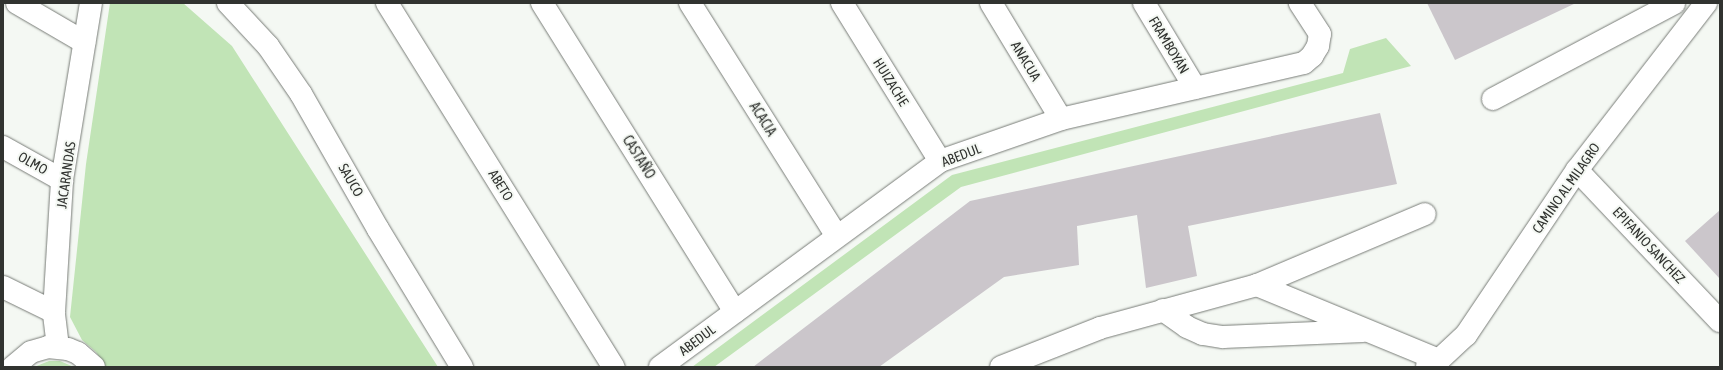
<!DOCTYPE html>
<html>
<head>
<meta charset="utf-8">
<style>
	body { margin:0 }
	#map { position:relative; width:1723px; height:370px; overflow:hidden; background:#f4f8f3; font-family:"Asap Condensed",sans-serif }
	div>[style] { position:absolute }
	.green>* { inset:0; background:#c1e4b6 }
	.building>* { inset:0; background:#cbc6cb }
	.roads { filter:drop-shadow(0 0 1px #787c77) drop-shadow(0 0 1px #787c77) }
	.minor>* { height:22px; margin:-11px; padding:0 11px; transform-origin:11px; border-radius:11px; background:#fff }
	span { translate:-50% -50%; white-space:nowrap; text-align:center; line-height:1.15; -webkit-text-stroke:4px #f4f8f3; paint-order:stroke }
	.street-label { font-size:14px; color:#313330 }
	.frame { position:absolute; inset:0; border:4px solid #313330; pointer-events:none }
</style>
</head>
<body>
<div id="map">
	<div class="green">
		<i style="clip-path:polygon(110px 3px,183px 3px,232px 46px,438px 367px,106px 367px,96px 352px,82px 340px,70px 317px,86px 164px)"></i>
		<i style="clip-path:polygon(1386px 38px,1411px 66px,961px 187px,714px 367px,692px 367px,952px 175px,1343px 73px,1350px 49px)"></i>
		<i style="clip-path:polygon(49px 361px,60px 361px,74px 367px,34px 367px)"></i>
	</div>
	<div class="building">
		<i style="clip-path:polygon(1427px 3px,1576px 3px,1455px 60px)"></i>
		<i style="clip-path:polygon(1380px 113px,1397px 184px,1188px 226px,1197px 276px,1146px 288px,1137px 215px,1077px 226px,1079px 265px,1004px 277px,879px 367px,753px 367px,970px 201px)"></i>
		<i style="clip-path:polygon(1720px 210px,1720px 279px,1685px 241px)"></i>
	</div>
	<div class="roads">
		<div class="minor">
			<i style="left:17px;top:3px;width:78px;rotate:30.2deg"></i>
			<i style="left:228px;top:3px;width:59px;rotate:47.1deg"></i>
			<i style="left:268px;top:46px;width:58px;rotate:55.5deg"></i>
			<i style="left:301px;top:94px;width:155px;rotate:60.3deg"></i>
			<i style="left:378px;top:229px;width:162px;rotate:58.7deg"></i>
			<i style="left:387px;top:3px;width:429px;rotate:58.1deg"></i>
			<i style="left:542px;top:3px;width:364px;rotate:58deg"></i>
			<i style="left:690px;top:3px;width:274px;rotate:57.8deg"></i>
			<i style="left:842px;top:3px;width:186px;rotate:58.2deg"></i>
			<i style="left:991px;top:3px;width:135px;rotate:58.9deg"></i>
			<i style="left:1144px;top:3px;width:99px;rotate:59deg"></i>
			<i style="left:1493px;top:99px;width:205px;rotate:-27.9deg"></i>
			<i style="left:3px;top:147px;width:68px;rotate:29.2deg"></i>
			<i style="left:1577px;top:170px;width:208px;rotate:46.6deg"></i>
			<i style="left:1257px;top:285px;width:182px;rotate:-22.9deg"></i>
			<i style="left:3px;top:287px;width:57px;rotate:26.1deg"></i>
			<i style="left:1163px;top:310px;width:29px;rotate:35deg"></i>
			<i style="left:1187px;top:327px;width:17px;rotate:24deg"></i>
			<i style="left:1203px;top:334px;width:20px;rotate:9deg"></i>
			<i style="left:1223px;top:337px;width:140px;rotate:-2.5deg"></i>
			<i style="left:58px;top:347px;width:35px;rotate:-97deg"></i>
			<i style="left:54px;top:312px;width:132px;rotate:-86.5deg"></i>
			<i style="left:62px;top:180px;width:179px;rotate:-80.7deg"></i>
			<i style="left:1427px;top:366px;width:13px;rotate:-27deg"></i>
			<i style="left:1439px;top:360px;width:37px;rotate:-43deg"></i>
			<i style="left:1466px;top:335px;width:199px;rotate:-56.1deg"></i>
			<i style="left:1577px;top:170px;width:211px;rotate:-52.3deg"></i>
			<i style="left:13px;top:367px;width:23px;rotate:-40deg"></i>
			<i style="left:31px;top:352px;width:18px;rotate:-16deg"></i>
			<i style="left:48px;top:347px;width:20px;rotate:6deg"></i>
			<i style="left:68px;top:349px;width:11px;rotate:22deg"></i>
			<i style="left:78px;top:353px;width:21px;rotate:41deg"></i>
			<i style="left:660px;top:367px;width:348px;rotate:-36.3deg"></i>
			<i style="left:940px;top:161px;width:128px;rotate:-19.1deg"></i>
			<i style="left:1061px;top:119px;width:249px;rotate:-13deg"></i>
			<i style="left:1304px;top:63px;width:11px;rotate:-41deg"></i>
			<i style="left:1312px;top:56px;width:12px;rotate:-59deg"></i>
			<i style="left:1318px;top:46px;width:12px;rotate:-81deg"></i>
			<i style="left:1320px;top:34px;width:37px;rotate:-123deg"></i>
			<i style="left:1001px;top:367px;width:106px;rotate:-21.5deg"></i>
			<i style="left:1100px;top:328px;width:163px;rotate:-15.3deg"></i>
			<i style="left:1257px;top:285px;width:197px;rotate:22.4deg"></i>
		</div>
	</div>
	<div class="street-label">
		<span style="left:1169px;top:45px;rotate:59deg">FRAMBOYÁN</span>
		<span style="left:1026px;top:61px;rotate:59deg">ANACUA</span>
		<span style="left:891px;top:82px;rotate:58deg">HUIZACHE</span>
		<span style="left:763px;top:119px;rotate:58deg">ACACIA</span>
		<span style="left:961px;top:155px;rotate:-21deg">ABEDUL</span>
		<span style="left:639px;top:157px;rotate:58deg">CASTAÑO</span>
		<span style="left:33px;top:163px;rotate:29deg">OLMO</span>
		<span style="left:66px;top:175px;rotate:-82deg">JACARANDAS</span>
		<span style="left:351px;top:180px;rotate:60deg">SAUCO</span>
		<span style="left:501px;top:185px;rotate:58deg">ABETO</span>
		<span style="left:1566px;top:188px;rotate:-55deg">CAMINO AL MILAGRO</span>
		<span style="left:1649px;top:245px;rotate:47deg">EPIFANIO SANCHEZ</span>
		<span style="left:697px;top:340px;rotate:-37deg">ABEDUL</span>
	</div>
	<div class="frame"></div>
</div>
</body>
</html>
